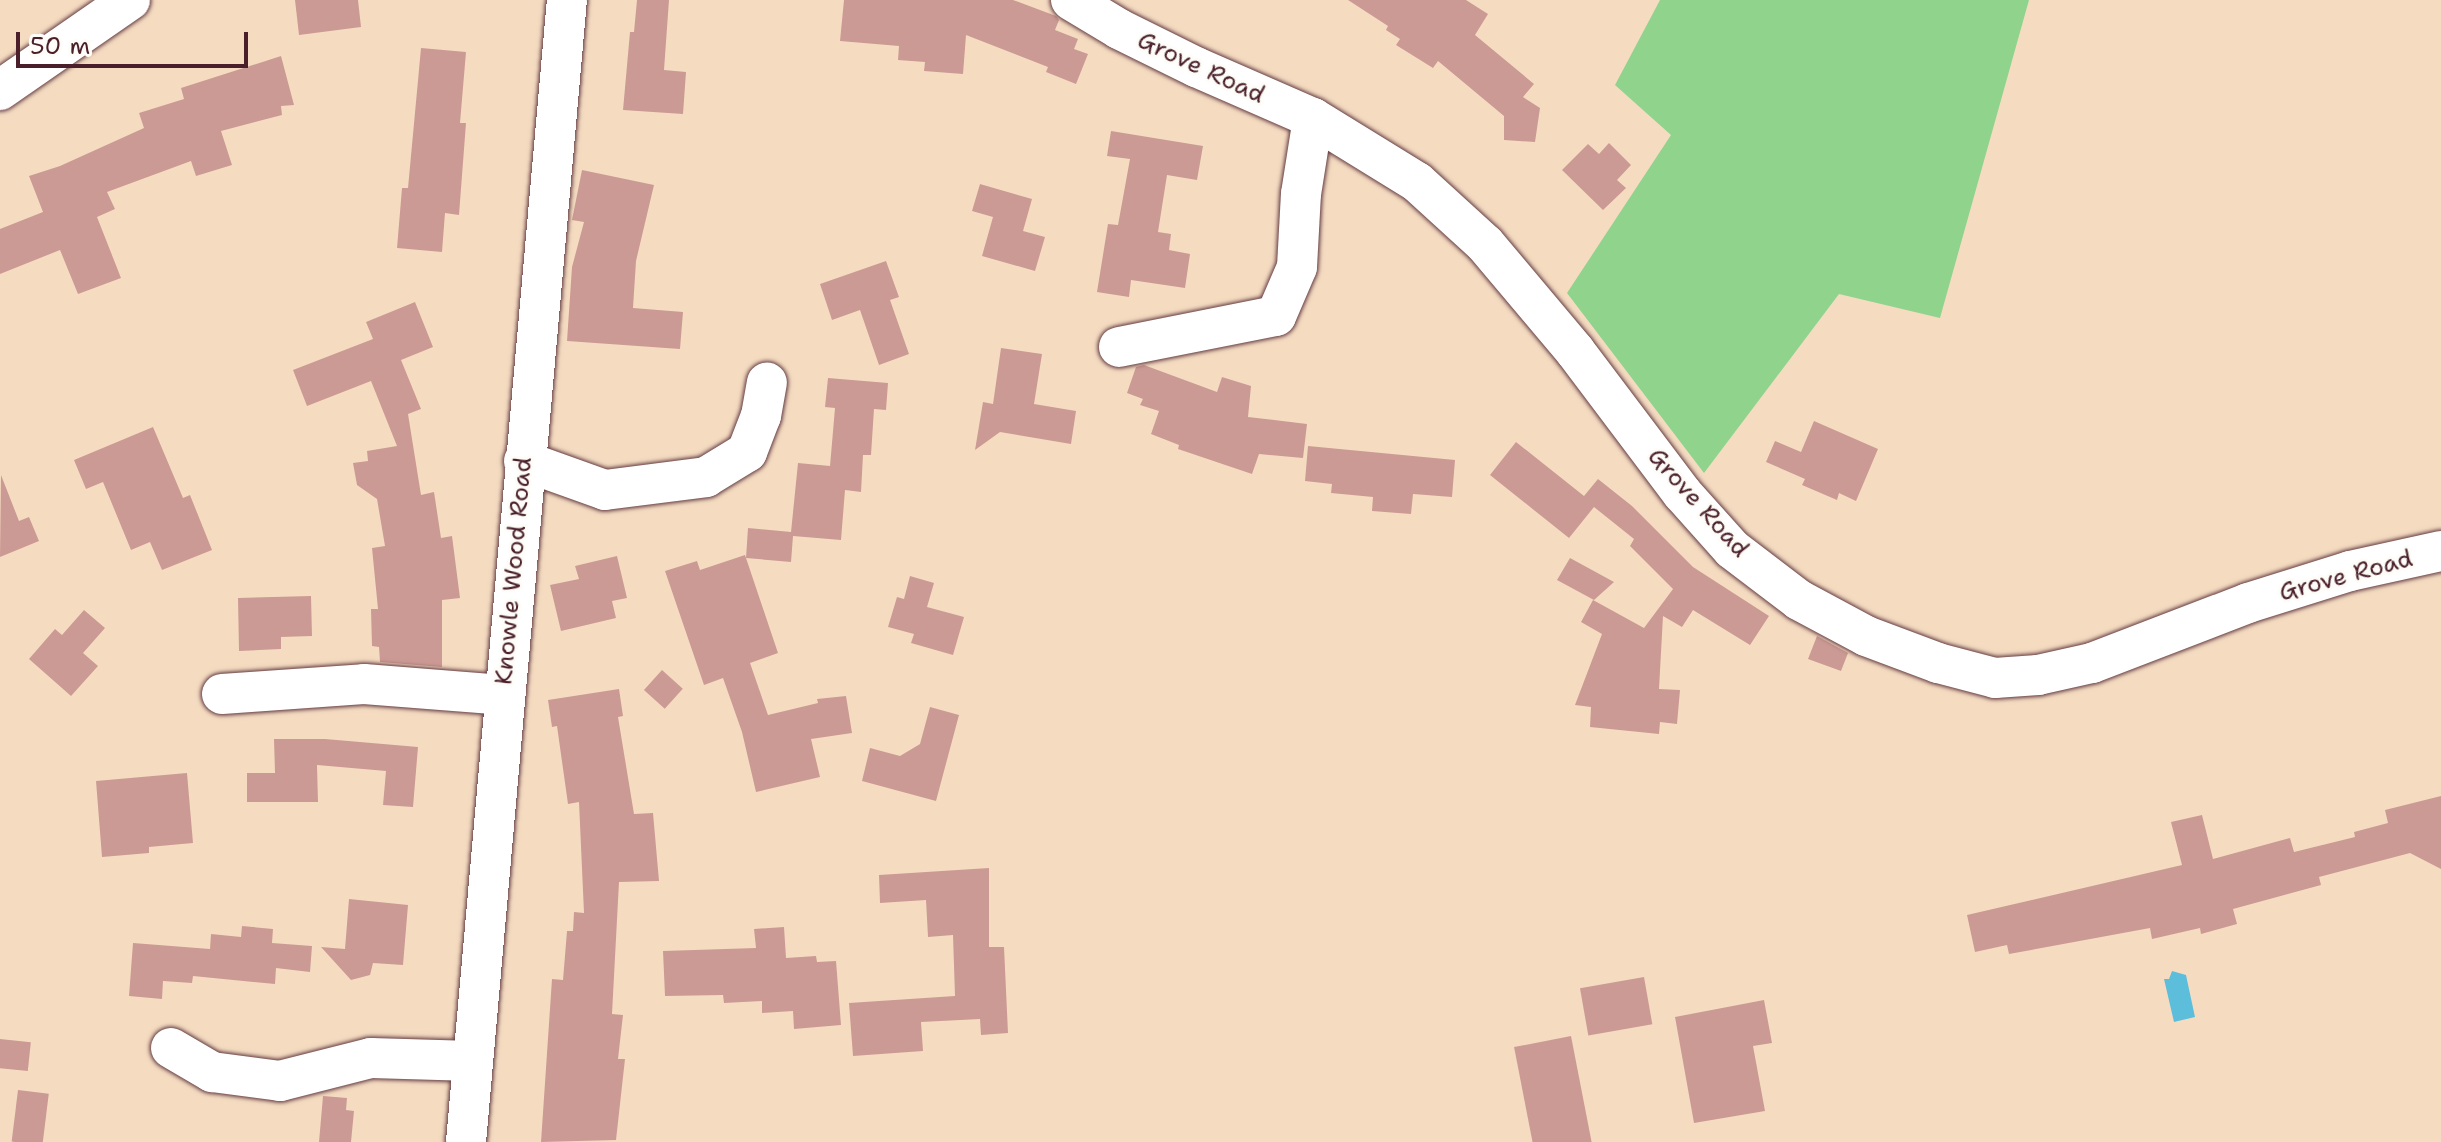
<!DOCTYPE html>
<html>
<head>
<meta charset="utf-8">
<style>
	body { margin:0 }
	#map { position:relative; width:2441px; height:1142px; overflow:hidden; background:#f5dcc1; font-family:"Shantell Sans",sans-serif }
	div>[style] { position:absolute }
	.green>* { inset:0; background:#8fd38c }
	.water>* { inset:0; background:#5dbedc }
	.building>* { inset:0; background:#cc9a94; transform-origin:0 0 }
	.roads { filter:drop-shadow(0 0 2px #643b42) drop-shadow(0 0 2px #643b42) }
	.minor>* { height:40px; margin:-20px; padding:0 20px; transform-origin:20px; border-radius:20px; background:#fff }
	span { translate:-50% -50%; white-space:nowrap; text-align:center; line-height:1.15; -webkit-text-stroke:6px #fdfcf7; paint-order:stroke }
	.street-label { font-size:24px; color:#4a1f2b }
	.scale { position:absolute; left:16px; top:32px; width:232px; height:36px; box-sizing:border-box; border:4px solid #4a1f2b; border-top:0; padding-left:10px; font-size:24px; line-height:28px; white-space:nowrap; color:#4a1f2b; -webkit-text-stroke:6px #fdfcf7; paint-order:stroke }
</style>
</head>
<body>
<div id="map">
	<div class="green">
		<i style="clip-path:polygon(1660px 0,2029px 0,1940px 318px,1839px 294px,1704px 473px,1567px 293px,1671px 135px,1615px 85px)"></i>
	</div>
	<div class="water">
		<i style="clip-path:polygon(2172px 971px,2186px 975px,2195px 1017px,2174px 1022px,2164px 979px,2169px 979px)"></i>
	</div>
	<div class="building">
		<i style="clip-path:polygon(295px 0,358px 0,361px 27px,299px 35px)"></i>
		<i style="clip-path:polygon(637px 0,669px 0,664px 70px,686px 72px,683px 114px,623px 110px,630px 32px,634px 32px)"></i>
		<i style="clip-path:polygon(844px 0,1013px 0,1056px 16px,1059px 20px,1055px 30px,1078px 39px,1074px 49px,1088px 54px,1076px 84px,1046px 72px,1048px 67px,966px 35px,963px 74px,924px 71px,925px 62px,898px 60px,899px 46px,840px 41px)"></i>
		<i style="clip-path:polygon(1348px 0,1466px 0,1488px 14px,1475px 35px,1534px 84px,1523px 97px,1540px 108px,1535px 142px,1504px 140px,1504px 116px,1438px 61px,1433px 68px,1396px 45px,1400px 39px,1386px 30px,1388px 26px)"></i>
		<i style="clip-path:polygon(421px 48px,466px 52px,460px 123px,466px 123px,459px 215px,445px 213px,442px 252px,397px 248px,402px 188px,408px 188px)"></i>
		<i style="clip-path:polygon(281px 56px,294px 105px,281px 106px,282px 115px,221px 131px,232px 165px,196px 176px,191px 161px,107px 192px,115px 209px,97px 217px,121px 278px,78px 294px,60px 250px,0 274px,0 229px,43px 212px,29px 176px,60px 166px,144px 128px,139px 113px,184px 99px,181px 88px)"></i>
		<i style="clip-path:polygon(1111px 131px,1203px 146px,1197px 180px,1167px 175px,1158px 232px,1171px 234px,1169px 250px,1190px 254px,1185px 288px,1131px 280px,1129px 297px,1097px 292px,1108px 224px,1118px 225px,1130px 159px,1107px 156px)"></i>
		<i style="clip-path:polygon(1609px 143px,1631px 165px,1617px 180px,1626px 188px,1603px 210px,1562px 170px,1588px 144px,1599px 154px)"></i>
		<i style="clip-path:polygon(582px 170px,654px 185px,636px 261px,633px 308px,683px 312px,680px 349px,567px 341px,572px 267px,584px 222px,572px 220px)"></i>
		<i style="clip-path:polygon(980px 184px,1032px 199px,1023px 231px,1045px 237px,1035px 271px,982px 256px,993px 217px,972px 211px)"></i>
		<i style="clip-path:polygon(886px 261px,899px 297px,890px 300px,909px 354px,879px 365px,860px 310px,832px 320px,820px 284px)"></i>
		<i style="clip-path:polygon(415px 302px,433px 347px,401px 360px,421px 409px,408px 414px,421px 495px,434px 492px,441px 538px,452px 536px,460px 598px,442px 600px,442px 667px,380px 662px,379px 647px,372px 646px,371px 609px,378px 609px,372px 548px,385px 546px,377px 499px,357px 485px,353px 463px,368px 461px,367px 451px,397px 446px,371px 381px,307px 406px,293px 370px,373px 339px,366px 322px)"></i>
		<i style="clip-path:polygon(1001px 348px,1042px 354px,1034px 404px,1076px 411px,1071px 444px,1000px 432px,975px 450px,983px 402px,993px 404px)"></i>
		<i style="clip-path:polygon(1144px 365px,1217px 392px,1222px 377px,1251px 386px,1248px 417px,1307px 424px,1303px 458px,1259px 454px,1252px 474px,1178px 449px,1179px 445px,1151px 434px,1159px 411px,1140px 405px,1143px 399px,1127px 393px,1136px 367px)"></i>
		<i style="clip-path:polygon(828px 378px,888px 383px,886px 410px,874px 409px,871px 455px,863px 455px,861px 492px,845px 490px,841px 540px,793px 536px,791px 562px,746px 558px,778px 653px,750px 663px,768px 715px,818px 703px,817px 699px,846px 696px,852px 733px,811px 739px,820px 777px,756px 792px,742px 732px,723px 678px,704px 685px,665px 571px,697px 561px,700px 570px,745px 555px,746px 558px,748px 528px,791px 532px,798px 463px,830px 466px,835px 408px,825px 407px)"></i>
		<i style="clip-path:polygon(1814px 421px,1878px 449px,1856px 501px,1839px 493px,1837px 500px,1802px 485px,1805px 479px,1766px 462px,1775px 441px,1801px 452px)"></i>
		<i style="clip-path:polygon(153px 427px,183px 498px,190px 495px,212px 550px,162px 570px,150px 542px,131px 550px,103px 482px,86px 489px,74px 460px)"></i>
		<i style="clip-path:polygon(1516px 442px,1584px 496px,1598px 479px,1632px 506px,1693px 567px,1769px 616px,1750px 645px,1693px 610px,1682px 627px,1663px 616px,1659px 689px,1680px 690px,1677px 724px,1660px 722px,1659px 734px,1590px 727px,1591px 707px,1575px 705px,1602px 634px,1581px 622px,1593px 600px,1644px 628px,1673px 589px,1630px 546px,1634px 539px,1594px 507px,1569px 538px,1490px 475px)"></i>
		<i style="clip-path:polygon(1308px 446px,1455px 460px,1452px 497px,1413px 494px,1411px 514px,1372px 511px,1373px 497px,1331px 493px,1332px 484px,1305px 481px)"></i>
		<i style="clip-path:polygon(1px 475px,19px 521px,29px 517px,39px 541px,0 557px)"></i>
		<i style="clip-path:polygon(617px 556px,627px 598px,612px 601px,616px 618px,561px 631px,550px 585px,579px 579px,575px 566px)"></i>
		<i style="clip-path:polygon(1570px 558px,1614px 582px,1594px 600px,1557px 580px)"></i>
		<i style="clip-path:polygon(910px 576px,934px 583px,927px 607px,964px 617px,953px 655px,911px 643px,914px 634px,888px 627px,897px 597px,904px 599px)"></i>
		<i style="clip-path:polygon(311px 596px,312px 636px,281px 637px,281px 649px,239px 651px,238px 598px)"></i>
		<i style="clip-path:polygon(84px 610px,105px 628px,83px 653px,98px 666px,71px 696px,29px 659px,55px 629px,62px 635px)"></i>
		<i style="clip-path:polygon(1817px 636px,1848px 653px,1841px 671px,1808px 659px)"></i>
		<i style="left:662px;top:670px;width:28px;height:27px;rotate:42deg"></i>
		<i style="clip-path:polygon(619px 689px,623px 716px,618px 717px,634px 814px,653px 813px,659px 881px,619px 882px,612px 1014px,623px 1015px,618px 1059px,625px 1059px,616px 1140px,541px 1142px,552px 979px,563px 980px,567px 931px,573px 931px,574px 912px,584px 913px,579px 802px,568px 804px,557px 726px,552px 727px,548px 700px)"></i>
		<i style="clip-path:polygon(930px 707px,959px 715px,936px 801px,862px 781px,870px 748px,900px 756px,920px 744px)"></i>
		<i style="clip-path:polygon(274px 739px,325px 739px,418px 747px,413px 807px,383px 805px,386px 771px,317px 765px,318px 802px,247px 802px,247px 773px,275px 773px)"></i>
		<i style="clip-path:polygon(187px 773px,193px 843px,149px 847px,149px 853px,102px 857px,96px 781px)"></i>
		<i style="clip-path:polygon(2441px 796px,2441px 869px,2410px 853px,2319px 877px,2321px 885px,2233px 909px,2237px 924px,2201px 934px,2200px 928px,2152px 939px,2150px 928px,2009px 954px,2007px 945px,1975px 952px,1967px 915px,2182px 865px,2171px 822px,2202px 815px,2213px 859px,2290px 838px,2294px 852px,2355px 837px,2354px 832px,2388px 823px,2385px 810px)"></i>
		<i style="clip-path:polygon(989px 868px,989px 947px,1004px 947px,1008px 1033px,981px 1035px,980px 1019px,921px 1022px,923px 1051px,853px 1056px,849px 1003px,955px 996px,953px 935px,928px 937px,926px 900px,880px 903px,879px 875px)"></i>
		<i style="clip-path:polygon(349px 899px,408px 905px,403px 965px,373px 963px,370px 975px,351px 980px,321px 947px,345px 949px)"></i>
		<i style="clip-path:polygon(242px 926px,273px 929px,272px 943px,312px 946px,310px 972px,276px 968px,275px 984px,193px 976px,192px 983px,163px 981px,162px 999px,129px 996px,133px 943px,210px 949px,211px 934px,241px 937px)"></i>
		<i style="clip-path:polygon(784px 927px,786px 958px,816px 956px,817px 962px,836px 961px,841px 1025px,794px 1029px,793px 1011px,762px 1013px,762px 1001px,724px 1003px,723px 995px,665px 996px,663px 951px,756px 948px,754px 929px)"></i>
		<i style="left:1644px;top:977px;width:48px;height:65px;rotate:80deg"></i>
		<i style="clip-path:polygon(1764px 1000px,1772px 1043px,1753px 1046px,1765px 1111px,1694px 1123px,1675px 1017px)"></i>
		<i style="left:1571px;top:1036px;width:108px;height:58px;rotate:79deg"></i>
		<i style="left:0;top:1039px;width:31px;height:29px;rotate:6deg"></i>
		<i style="left:18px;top:1090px;width:31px;height:52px;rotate:7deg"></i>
		<i style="clip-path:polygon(323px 1096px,347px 1098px,346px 1110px,354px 1111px,351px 1142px,319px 1142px)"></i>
	</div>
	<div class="roads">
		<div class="minor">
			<i style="left:1071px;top:0;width:56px;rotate:31.1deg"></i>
			<i style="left:1119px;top:29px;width:86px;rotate:26.3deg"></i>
			<i style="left:1196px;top:67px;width:128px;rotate:23.6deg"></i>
			<i style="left:1313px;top:118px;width:122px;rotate:31.6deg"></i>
			<i style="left:1417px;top:182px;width:92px;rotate:42.4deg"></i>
			<i style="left:1485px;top:244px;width:140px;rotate:49.9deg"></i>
			<i style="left:1575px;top:351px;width:178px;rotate:53deg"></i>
			<i style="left:1682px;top:493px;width:75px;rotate:48.2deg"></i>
			<i style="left:1732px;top:549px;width:84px;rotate:37.3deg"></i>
			<i style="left:1799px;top:600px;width:76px;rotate:28.2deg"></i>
			<i style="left:1866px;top:636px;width:77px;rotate:20.6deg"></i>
			<i style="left:1938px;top:663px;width:59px;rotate:14.7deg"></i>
			<i style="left:1995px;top:678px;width:43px;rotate:-4deg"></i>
			<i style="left:2038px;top:675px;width:55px;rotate:-12.5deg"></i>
			<i style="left:2092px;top:663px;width:167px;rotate:-21deg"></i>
			<i style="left:2248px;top:603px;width:107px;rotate:-17.4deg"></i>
			<i style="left:2350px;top:571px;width:93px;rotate:-12.4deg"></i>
			<i style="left:0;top:90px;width:158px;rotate:-34.7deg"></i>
			<i style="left:1119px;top:347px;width:160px;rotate:-11.2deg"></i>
			<i style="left:1276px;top:316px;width:53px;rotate:-66.8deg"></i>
			<i style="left:1297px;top:267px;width:73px;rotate:-86.9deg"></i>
			<i style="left:1301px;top:194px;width:77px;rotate:-81deg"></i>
			<i style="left:524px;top:461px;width:86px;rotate:19.7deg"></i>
			<i style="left:605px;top:490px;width:102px;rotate:-7.3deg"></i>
			<i style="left:706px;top:477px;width:48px;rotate:-31.4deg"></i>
			<i style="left:747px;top:452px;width:39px;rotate:-69deg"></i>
			<i style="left:761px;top:416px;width:34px;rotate:-80deg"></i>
			<i style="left:222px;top:694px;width:142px;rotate:-4deg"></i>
			<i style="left:364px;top:684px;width:139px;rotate:4.5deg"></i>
			<i style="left:171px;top:1048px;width:48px;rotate:30.3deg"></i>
			<i style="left:212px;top:1072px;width:69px;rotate:7.5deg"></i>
			<i style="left:280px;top:1081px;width:94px;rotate:-14.2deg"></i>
			<i style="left:371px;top:1058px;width:102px;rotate:1.7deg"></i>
			<i style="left:466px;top:1142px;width:1146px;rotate:-84.95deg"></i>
		</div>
	</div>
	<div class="street-label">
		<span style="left:1201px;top:68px;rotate:25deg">Grove Road</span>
		<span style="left:1698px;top:503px;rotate:48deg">Grove Road</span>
		<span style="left:514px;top:571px;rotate:-85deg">Knowle Wood Road</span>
		<span style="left:2346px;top:576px;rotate:-15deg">Grove Road</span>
	</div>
	<div class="scale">50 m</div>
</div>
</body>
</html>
